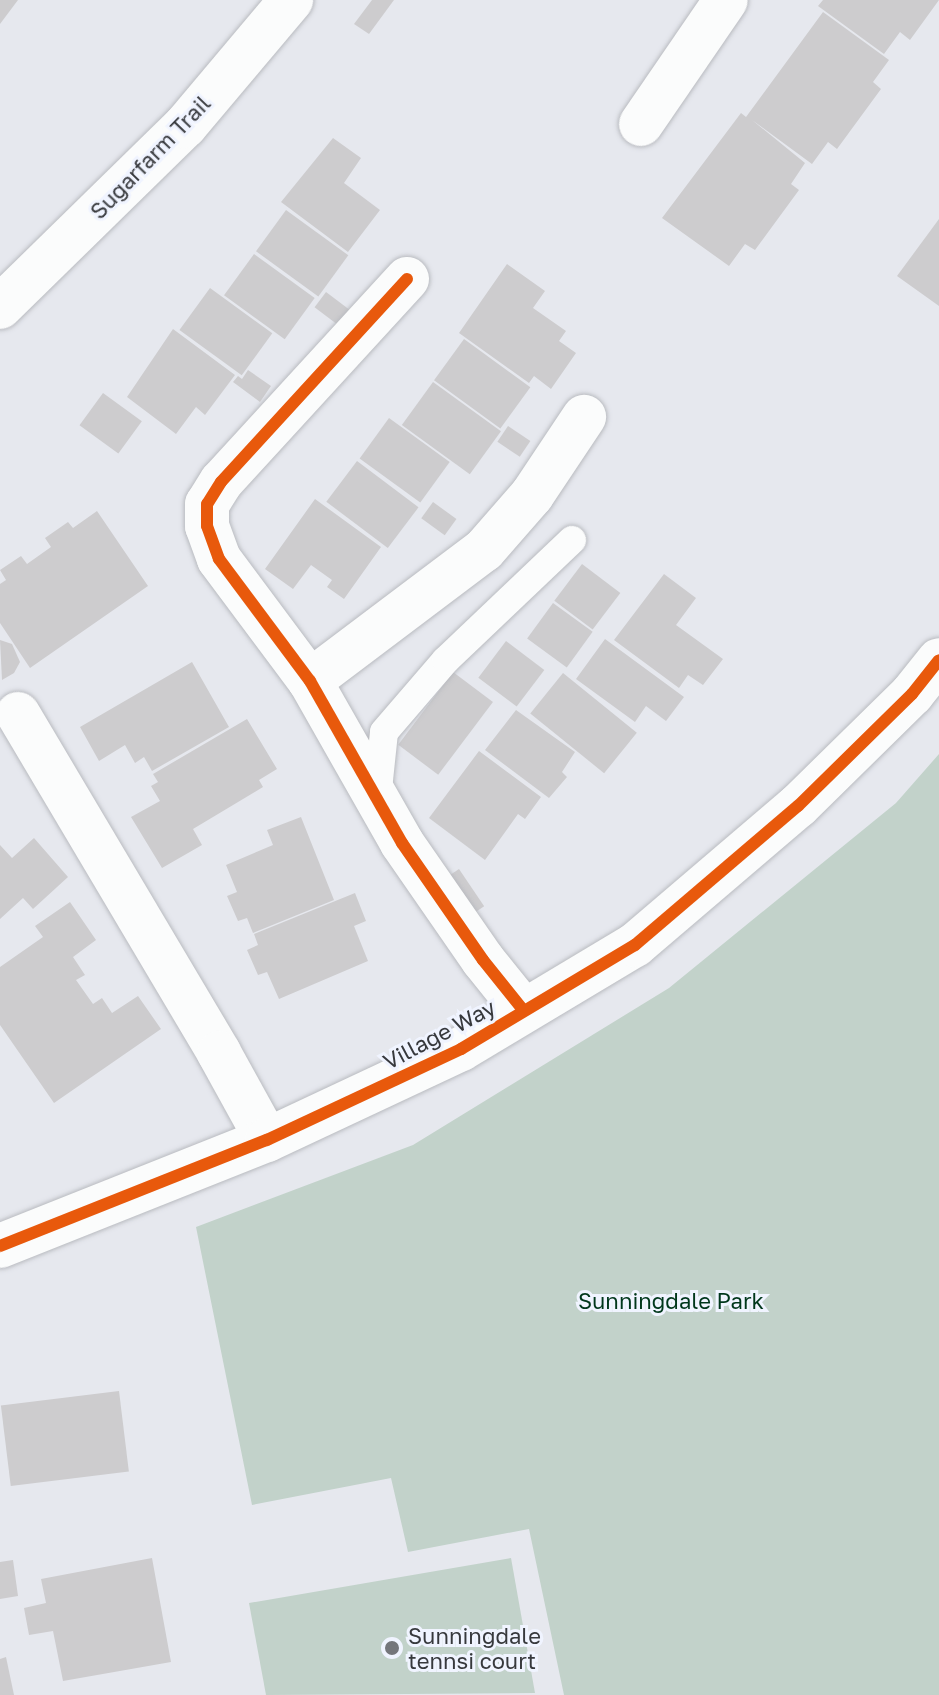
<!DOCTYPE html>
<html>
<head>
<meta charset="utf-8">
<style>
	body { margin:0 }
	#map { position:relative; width:939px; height:1695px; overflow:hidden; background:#e6e8ee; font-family:"Golos Text",sans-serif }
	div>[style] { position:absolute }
	.green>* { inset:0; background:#c2d2ca }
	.building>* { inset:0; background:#cdccce; transform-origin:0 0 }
	.roads { filter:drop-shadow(0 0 2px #b9bbc0) drop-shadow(0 0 2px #b9bbc0) }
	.service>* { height:28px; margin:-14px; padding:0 14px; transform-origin:14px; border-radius:14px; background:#fbfcfc }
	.minor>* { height:44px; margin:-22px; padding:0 22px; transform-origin:22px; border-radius:22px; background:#fbfcfc }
	.cycleway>* { height:12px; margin:-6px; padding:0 6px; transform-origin:6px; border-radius:6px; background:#e8590c }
	.dots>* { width:22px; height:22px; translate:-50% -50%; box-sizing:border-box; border:4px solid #f0f4ff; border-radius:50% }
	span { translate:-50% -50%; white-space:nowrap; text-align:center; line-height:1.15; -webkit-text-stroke:6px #f0f4ff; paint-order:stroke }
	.street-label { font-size:22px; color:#37393d }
	.park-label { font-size:22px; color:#00371b }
	.poi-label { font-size:22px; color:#37393d }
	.left { translate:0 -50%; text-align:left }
</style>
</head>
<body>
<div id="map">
	<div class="green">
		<i style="clip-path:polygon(939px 754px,939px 1695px,564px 1695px,529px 1529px,408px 1552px,391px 1478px,252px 1505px,196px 1227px,413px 1145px,669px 988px,896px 803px)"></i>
		<i style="clip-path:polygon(511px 1558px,535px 1693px,266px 1695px,249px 1603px)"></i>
	</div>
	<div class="building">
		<i style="clip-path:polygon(0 0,18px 0,0 24px)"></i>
		<i style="clip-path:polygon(372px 0,394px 0,369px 34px,354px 24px)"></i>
		<i style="clip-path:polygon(823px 0,939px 0,910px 40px,900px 32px,884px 54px,818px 6px)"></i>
		<i style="clip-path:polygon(823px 12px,889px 60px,873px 82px,881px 89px,837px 149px,828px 142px,812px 164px,752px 120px,805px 163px,791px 184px,799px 190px,755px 250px,745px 244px,729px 266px,662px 218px,741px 113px,746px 117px)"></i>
		<i style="clip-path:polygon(333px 138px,361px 158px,344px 183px,380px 210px,348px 252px,281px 202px)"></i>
		<i style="left:286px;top:210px;width:77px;height:51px;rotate:36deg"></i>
		<i style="clip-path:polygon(939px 219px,939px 306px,897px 276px)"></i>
		<i style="left:254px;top:254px;width:75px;height:51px;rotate:36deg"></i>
		<i style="clip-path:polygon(507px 264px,545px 291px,533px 308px,566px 331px,559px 341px,576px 353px,551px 389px,534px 376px,529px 383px,459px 333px)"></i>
		<i style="left:210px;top:288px;width:77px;height:52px;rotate:36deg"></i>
		<i style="left:326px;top:292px;width:34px;height:19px;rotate:37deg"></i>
		<i style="clip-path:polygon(173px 329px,235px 375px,205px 415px,196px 407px,176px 434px,127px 397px)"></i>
		<i style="left:464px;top:339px;width:82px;height:51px;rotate:36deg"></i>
		<i style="clip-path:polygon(248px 370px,271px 386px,260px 402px,233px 382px,238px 376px,242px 379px)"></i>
		<i style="left:433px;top:382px;width:84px;height:53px;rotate:36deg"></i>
		<i style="left:103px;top:393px;width:48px;height:40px;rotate:36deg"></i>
		<i style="left:389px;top:418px;width:75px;height:50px;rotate:36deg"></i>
		<i style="left:508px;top:426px;width:27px;height:19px;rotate:34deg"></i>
		<i style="left:357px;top:461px;width:77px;height:51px;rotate:37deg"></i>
		<i style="clip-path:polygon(315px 499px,381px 547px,344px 599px,327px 587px,332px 580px,311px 565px,293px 589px,265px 569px)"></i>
		<i style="left:433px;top:502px;width:29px;height:20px;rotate:36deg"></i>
		<i style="clip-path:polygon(97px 511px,148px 586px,30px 668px,0 623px,0 584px,6px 580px,0 570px,21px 556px,27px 564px,51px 547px,45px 538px,68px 522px,73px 528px)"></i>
		<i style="left:582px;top:564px;width:48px;height:46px;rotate:37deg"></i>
		<i style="clip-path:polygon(664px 574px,696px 598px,676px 625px,723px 659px,703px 685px,688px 675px,679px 688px,614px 640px)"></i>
		<i style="left:553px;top:603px;width:49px;height:44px;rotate:36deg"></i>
		<i style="clip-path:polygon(605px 639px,684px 697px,666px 721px,646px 706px,635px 722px,576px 679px)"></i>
		<i style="clip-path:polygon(0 640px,12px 644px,20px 662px,14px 673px,2px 680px)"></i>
		<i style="left:506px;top:641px;width:48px;height:46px;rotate:37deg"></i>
		<i style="clip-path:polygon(192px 662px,229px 727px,152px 771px,144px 757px,135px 763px,125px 745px,99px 761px,80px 727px)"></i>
		<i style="left:453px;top:672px;width:50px;height:91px;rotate:37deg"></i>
		<i style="left:563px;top:673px;width:95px;height:52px;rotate:39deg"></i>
		<i style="clip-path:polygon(516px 710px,575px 752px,562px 772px,567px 777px,549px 798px,485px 750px)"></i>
		<i style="clip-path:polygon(247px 719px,277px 769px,259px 780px,263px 787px,193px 829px,202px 845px,162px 868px,131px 817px,160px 801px,151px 786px,158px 782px,153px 774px)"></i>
		<i style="clip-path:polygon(479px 751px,541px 797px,525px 819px,518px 814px,485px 860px,429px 818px)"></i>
		<i style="clip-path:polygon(301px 817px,334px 900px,253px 933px,247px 918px,238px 921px,227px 896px,237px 892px,226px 865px,273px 845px,267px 830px)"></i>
		<i style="clip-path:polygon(34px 838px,68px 877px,33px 909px,23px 898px,0 919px,0 845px,12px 858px)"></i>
		<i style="left:459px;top:869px;width:45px;height:21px;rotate:56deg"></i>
		<i style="clip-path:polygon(355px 893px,366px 921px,354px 926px,368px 961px,279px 999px,267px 972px,258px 975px,247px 950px,258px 945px,254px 934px)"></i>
		<i style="clip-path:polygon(70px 902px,96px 940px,73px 957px,85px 975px,76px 980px,93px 1004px,102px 998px,112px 1013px,138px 996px,161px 1029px,54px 1103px,0 1025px,0 967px,43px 937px,35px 926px)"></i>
		<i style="left:119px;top:1391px;width:81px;height:119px;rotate:83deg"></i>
		<i style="clip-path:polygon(152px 1558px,171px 1662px,63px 1681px,53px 1631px,29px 1635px,24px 1608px,46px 1603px,41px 1579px)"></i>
		<i style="clip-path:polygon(13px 1560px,18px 1596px,0 1599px,0 1562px)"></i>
		<i style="clip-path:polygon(6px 1657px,14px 1695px,0 1695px,0 1659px)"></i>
	</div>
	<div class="roads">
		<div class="service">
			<i style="left:377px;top:799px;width:67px;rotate:-84deg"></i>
			<i style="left:384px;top:732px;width:95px;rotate:-49.3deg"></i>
			<i style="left:446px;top:660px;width:174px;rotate:-43.6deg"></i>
		</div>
		<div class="minor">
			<i style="left:641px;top:124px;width:150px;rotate:-55.6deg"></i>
			<i style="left:407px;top:279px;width:275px;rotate:132.5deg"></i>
			<i style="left:221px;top:482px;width:26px;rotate:122deg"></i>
			<i style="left:207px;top:504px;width:22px;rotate:90deg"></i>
			<i style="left:207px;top:526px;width:35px;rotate:70deg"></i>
			<i style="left:219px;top:559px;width:152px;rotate:53.3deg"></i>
			<i style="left:310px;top:681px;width:186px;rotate:60.4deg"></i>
			<i style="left:402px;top:843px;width:142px;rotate:55.3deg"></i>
			<i style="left:483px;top:960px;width:65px;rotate:51.2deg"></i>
			<i style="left:0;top:307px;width:259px;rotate:-44.4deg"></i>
			<i style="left:185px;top:126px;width:165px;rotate:-49.9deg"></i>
			<i style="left:310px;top:681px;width:218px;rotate:-37deg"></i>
			<i style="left:484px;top:550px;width:73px;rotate:-48.9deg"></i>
			<i style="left:532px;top:495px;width:94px;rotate:-56.3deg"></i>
			<i style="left:18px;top:714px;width:394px;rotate:59.3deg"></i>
			<i style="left:219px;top:1053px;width:99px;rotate:61.1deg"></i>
			<i style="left:0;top:1246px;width:287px;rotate:-21.7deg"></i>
			<i style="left:267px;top:1140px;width:214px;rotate:-25.1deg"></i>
			<i style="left:461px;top:1049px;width:203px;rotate:-30.9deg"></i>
			<i style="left:635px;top:945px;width:214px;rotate:-40.5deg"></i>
			<i style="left:798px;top:806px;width:160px;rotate:-44.5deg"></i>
			<i style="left:912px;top:694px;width:43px;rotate:-51.5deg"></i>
		</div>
	</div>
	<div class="cycleway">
		<i style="left:407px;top:279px;width:275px;rotate:132.5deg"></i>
		<i style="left:221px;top:482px;width:26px;rotate:122deg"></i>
		<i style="left:207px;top:504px;width:22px;rotate:90deg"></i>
		<i style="left:207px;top:526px;width:35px;rotate:70deg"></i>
		<i style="left:219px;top:559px;width:152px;rotate:53.3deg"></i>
		<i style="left:310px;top:681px;width:186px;rotate:60.4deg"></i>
		<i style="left:402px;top:843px;width:142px;rotate:55.3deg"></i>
		<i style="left:483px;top:960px;width:65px;rotate:51.2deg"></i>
		<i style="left:0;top:1246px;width:287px;rotate:-21.7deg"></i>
		<i style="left:267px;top:1140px;width:214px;rotate:-25.1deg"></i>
		<i style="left:461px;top:1049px;width:203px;rotate:-30.9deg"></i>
		<i style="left:635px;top:945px;width:214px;rotate:-40.5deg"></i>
		<i style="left:798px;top:806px;width:160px;rotate:-44.5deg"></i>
		<i style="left:912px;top:694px;width:43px;rotate:-51.5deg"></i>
	</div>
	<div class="dots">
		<i style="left:392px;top:1648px;background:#74767b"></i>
	</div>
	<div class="street-label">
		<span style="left:150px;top:157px;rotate:-46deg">Sugarfarm Trail</span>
		<span style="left:439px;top:1034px;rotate:-28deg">Village Way</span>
	</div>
	<div class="park-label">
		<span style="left:671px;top:1301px">Sunningdale Park</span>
	</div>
	<div class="poi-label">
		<span class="left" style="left:408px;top:1648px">Sunningdale<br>tennsi court</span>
	</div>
</div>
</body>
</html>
